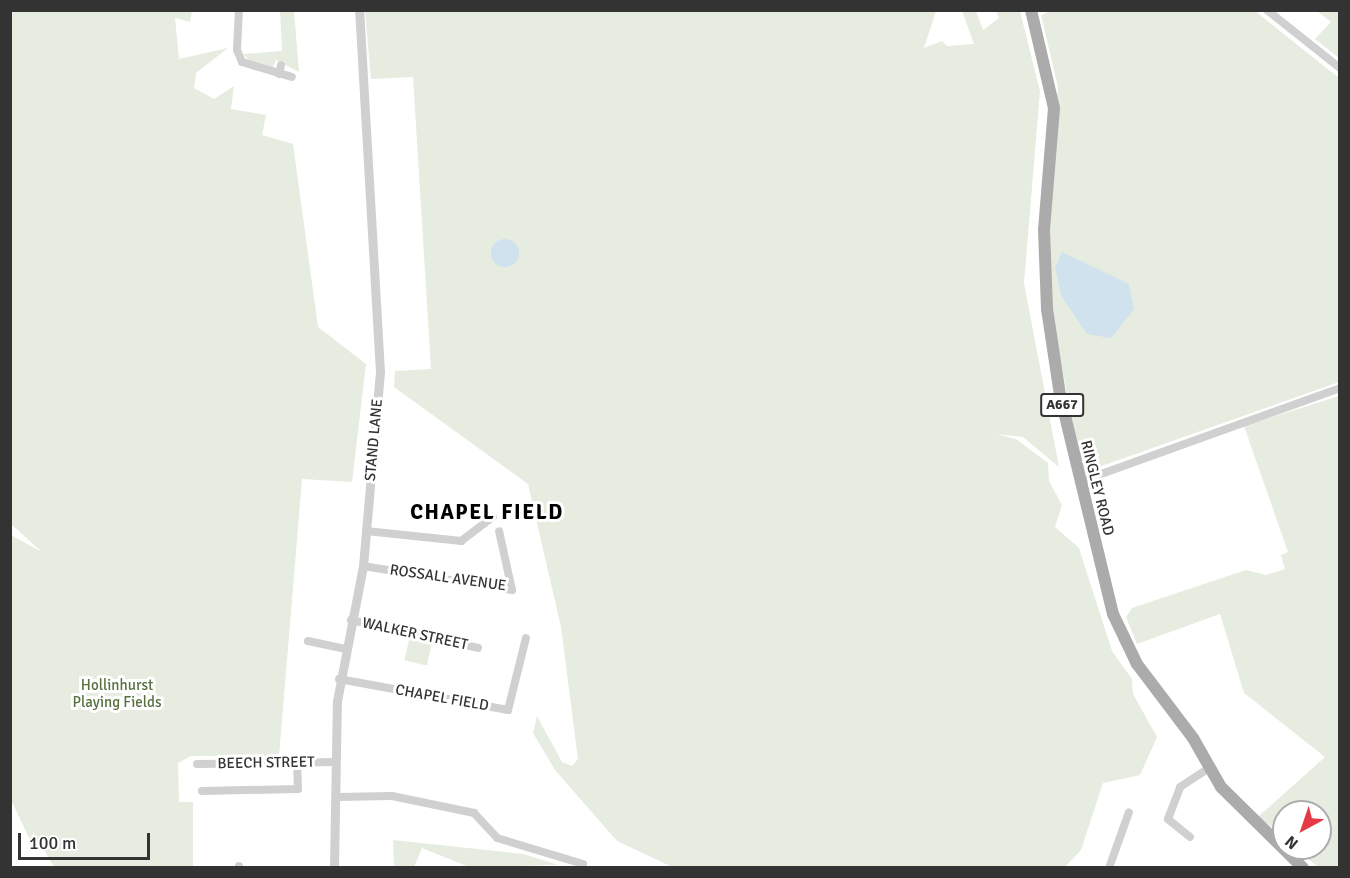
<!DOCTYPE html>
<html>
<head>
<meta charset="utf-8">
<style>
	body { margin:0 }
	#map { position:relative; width:1350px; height:878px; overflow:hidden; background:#fff; font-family:Signika,sans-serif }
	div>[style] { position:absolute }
	.green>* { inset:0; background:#e6ecdf; transform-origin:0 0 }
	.water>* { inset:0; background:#cfe2ee }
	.round { border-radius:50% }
	.minor>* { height:8px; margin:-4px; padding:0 4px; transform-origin:4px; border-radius:4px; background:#d0d0d0 }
	.tertiary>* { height:9px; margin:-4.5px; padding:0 4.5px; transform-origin:4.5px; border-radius:4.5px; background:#d0d0d0 }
	.primary>* { height:12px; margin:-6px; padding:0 6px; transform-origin:6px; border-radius:6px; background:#ababab }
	span { translate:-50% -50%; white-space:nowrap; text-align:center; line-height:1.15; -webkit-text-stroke:6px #fff; paint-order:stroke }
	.shield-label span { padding:2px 4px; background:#fff; border:2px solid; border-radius:4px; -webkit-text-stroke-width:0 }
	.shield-label { font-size:14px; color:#333; font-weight:700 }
	.street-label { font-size:15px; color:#333 }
	.park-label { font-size:15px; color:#56703f }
	.district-label { font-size:21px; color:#000; font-weight:700; letter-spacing:1.5px }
	.frame { position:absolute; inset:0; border:12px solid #333; pointer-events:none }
	.north { position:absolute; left:1272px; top:800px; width:60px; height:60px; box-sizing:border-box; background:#fff; border:2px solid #adadad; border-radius:50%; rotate:220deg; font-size:16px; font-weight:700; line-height:24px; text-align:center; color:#333 }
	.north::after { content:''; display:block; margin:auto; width:21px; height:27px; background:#e63946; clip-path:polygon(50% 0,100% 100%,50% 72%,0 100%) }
	.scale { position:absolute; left:18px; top:833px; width:132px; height:27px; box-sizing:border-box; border:3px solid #333; border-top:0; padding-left:8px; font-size:18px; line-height:21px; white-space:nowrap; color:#333; -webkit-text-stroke:4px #fff; paint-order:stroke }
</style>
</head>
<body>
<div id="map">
	<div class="green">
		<i style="clip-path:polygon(11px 10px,192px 11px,190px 22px,175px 18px,179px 59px,228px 48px,196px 73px,194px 88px,214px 99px,234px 86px,231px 109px,266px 115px,262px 135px,293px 144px,318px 327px,366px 364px,352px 482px,302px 479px,279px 756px,191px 756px,178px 763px,179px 802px,193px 802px,193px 867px,54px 867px,39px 841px,32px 844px,11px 800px,11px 535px,42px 552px,11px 524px)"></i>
		<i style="clip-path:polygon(1053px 10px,1255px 11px,1339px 78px,1339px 382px,1082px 473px,1053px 320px,1048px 233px,1058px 87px,1041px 15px)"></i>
		<i style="clip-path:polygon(280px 11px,294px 11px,299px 72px,276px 60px,273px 67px,253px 64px,243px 54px,282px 51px)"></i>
		<i style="clip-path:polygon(365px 11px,936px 11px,924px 48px,942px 41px,947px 46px,974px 44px,962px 11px,976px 11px,983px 30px,999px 18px,996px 11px,1020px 11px,1040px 91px,1024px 283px,1059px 467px,1023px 437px,996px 434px,1016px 439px,1048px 463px,1049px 481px,1062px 505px,1055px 527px,1079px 548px,1112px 651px,1132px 679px,1133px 694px,1157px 737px,1140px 775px,1103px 783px,1081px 850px,1065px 867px,672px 867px,617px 841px,555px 770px,533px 733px,537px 716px,562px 762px,572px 766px,578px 759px,561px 627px,528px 484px,394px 387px,395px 371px,431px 369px,413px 77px,371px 79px)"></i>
		<i style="clip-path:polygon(1317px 11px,1339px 11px,1339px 58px,1315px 39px,1331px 22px)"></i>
		<i style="clip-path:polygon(1339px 396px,1339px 867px,1318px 867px,1295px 848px,1320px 848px,1320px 812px,1284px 812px,1284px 838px,1259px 816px,1325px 757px,1244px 693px,1220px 614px,1137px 644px,1126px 617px,1132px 608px,1246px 570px,1266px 575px,1285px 569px,1281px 555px,1288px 552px,1244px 426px)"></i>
		<i style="left:410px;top:636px;width:23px;height:25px;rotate:13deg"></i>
		<i style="clip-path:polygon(393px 840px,523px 854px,559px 865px,469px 867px,422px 848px,414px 867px,394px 867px)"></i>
	</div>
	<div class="water">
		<i class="round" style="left:491px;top:239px;width:28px;height:28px"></i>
		<i style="clip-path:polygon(1062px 252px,1129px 284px,1134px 309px,1111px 338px,1087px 334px,1062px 297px,1055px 268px)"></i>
	</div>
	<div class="minor">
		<i style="left:239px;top:10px;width:40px;rotate:92.9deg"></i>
		<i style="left:237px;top:50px;width:13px;rotate:67deg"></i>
		<i style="left:242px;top:62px;width:52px;rotate:16.7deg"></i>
		<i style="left:1267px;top:10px;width:93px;rotate:38.5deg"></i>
		<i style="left:279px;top:74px;width:9px;rotate:-77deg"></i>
		<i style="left:1079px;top:482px;width:277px;rotate:-19.8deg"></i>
		<i style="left:366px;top:531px;width:96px;rotate:6deg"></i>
		<i style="left:461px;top:541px;width:40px;rotate:-37deg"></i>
		<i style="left:363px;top:566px;width:151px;rotate:9.2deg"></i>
		<i style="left:512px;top:590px;width:60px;rotate:-102.4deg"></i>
		<i style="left:351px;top:620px;width:130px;rotate:12.4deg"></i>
		<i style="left:308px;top:641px;width:38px;rotate:12deg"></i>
		<i style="left:339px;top:679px;width:172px;rotate:10.4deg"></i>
		<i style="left:508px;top:710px;width:74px;rotate:-76deg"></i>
		<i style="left:197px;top:764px;width:138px;rotate:-0.8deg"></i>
		<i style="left:202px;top:791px;width:96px;rotate:-1.2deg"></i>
		<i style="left:298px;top:789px;width:26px;rotate:-92deg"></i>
		<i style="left:337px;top:797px;width:55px;rotate:-1deg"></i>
		<i style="left:392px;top:796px;width:84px;rotate:11.7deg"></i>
		<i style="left:474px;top:813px;width:34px;rotate:47deg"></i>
		<i style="left:497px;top:838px;width:90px;rotate:16.8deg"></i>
		<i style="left:1190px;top:837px;width:28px;rotate:-141deg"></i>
		<i style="left:1168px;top:819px;width:34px;rotate:-69deg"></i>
		<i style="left:1180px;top:787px;width:35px;rotate:-33deg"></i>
		<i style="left:239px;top:866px;width:2px;rotate:90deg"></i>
		<i style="left:1109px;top:868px;width:59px;rotate:-70.3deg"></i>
	</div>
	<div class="tertiary">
		<i style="left:334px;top:868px;width:167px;rotate:-89deg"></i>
		<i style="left:337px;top:701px;width:137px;rotate:-79.1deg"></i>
		<i style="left:363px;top:566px;width:195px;rotate:-85deg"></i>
		<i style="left:380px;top:372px;width:363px;rotate:-93.3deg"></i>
	</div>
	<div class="primary">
		<i style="left:1031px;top:10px;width:101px;rotate:76.8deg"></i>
		<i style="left:1054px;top:108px;width:122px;rotate:94.7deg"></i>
		<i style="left:1044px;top:230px;width:79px;rotate:87.8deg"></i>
		<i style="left:1047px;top:309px;width:87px;rotate:81.4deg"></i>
		<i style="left:1060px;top:395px;width:225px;rotate:76.4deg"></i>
		<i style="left:1113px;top:614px;width:55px;rotate:64.4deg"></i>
		<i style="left:1137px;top:664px;width:93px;rotate:52.9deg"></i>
		<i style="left:1193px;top:738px;width:56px;rotate:60.3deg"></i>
		<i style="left:1221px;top:787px;width:115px;rotate:44.6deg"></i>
	</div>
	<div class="shield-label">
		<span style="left:1062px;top:405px">A667</span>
	</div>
	<div class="street-label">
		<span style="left:374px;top:440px;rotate:-85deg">STAND LANE</span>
		<span style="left:1097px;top:488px;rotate:76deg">RINGLEY ROAD</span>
		<span style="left:448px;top:578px;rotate:8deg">ROSSALL AVENUE</span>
		<span style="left:415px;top:634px;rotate:12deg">WALKER STREET</span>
		<span style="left:442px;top:698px;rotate:10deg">CHAPEL FIELD</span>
		<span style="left:266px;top:763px;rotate:-1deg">BEECH STREET</span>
	</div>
	<div class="park-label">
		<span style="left:117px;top:694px">Hollinhurst<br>Playing Fields</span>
	</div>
	<div class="district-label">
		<span style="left:487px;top:512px">CHAPEL FIELD</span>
	</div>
	<div class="frame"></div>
	<div class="north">N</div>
	<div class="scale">100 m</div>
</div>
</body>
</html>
